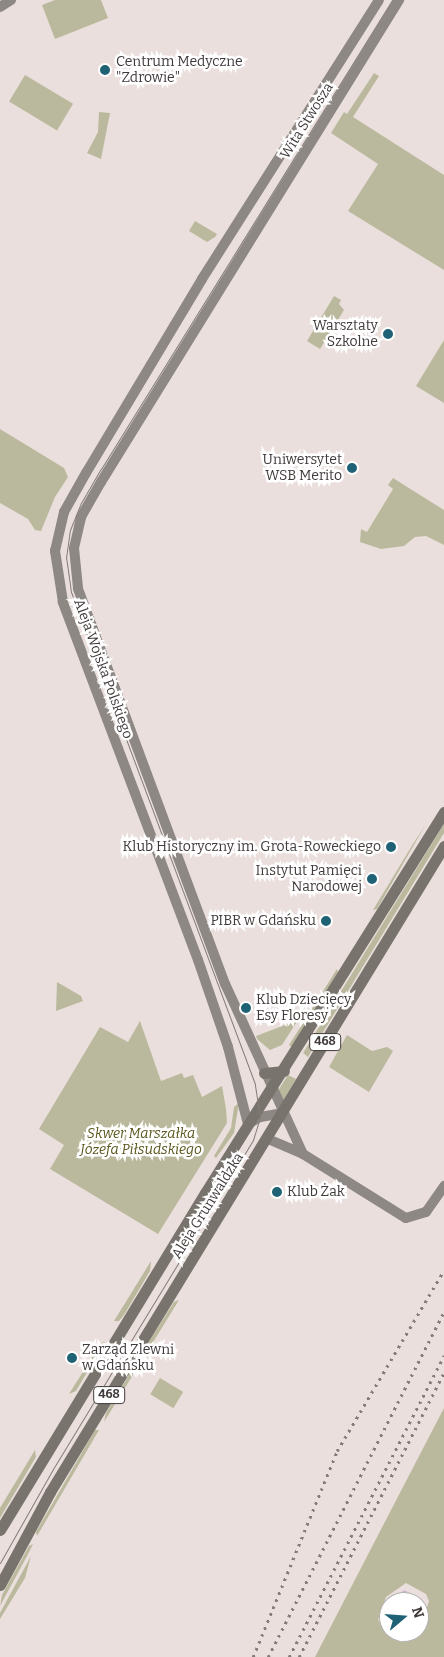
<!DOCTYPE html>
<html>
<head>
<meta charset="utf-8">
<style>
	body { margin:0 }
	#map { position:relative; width:444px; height:1657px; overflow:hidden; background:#eadfdc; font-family:Bitter,serif }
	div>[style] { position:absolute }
	.green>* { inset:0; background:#bbb99d; transform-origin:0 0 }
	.water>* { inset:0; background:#d1b7d1 }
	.stream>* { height:2.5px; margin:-1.25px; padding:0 1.25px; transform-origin:1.25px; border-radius:1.25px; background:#d1b7d1 }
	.secondary>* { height:10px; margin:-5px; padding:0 5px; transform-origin:5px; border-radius:5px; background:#8d8883 }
	.primary>* { height:11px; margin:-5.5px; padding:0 5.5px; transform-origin:5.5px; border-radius:5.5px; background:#79736d }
	.tram>* { height:1px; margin:-0.5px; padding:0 0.5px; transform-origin:0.5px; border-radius:0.5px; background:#837c7a }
	.rail>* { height:2.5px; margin-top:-1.25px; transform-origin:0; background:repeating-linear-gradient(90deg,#837c7a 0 2.5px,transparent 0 7.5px) }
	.dots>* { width:14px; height:14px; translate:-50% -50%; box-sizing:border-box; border:2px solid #fff; border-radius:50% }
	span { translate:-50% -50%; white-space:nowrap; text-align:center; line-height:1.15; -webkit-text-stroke:5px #fff; paint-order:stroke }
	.shield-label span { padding:1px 4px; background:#fff; border:1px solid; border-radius:4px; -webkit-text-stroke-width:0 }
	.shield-label { font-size:12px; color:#403b3a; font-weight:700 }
	.poi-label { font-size:14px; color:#403b3a }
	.left { translate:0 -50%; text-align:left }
	.right { translate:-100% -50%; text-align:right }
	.street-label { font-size:14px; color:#403b3a }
	.park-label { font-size:14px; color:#5b571e; font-style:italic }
	.north { position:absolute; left:379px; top:1592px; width:50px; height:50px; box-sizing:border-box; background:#fff; border:1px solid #b3b1b0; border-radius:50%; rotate:72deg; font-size:14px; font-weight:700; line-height:20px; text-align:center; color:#403b3a }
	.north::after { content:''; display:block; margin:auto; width:18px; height:22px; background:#1f6175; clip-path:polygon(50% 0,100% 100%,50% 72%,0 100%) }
</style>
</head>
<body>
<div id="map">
	<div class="green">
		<i style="clip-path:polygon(55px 0,101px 0,108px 18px,55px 39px,42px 5px)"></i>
		<i style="clip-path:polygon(374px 73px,379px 76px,353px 117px,444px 175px,444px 270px,348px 211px,378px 164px,331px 133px,344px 112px,347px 114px)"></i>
		<i style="left:25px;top:75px;width:56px;height:31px;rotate:31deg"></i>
		<i style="clip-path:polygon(99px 112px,110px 113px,101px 159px,87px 153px,98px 132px)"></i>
		<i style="clip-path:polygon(195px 221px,217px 234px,215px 237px,207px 242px,189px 231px)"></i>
		<i style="clip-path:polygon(334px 296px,341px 300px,339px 304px,344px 310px,320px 349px,307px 341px)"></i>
		<i style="clip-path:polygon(444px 340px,444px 403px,416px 386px)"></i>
		<i style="clip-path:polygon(0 429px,64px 468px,68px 477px,55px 497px,41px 531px,35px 530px,28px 519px,0 503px)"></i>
		<i style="clip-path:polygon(393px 478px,444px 510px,444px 545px,426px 536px,415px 537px,404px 546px,381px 549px,360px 542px,361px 529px,367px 532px,393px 489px,388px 485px)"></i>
		<i style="clip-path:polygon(426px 824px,377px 909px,373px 910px,413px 844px)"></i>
		<i style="clip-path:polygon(444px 824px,444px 833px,308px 1057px,303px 1053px)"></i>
		<i style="clip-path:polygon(337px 969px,338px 972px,292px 1047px,289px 1045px)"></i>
		<i style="clip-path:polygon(57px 982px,81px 996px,83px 1001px,56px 1011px)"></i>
		<i style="clip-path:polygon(298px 1020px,282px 1045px,270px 1050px,257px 1039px,256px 1036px)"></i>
		<i style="clip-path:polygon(140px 1021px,161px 1081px,182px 1073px,184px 1078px,193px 1075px,202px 1097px,222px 1086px,226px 1109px,227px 1123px,158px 1234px,50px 1169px,64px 1145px,39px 1129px,100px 1027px,128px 1042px)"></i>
		<i style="clip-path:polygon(347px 1035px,372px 1051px,387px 1047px,393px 1051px,369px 1092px,329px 1067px)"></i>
		<i style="clip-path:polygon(288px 1075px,296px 1079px,283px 1101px,277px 1092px)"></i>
		<i style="clip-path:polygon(239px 1103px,234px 1133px,216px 1158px,214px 1156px,231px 1128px,234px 1107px)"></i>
		<i style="clip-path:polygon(151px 1261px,150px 1271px,124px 1315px,119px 1321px,114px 1321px)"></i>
		<i style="clip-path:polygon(179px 1300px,104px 1422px,106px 1413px,152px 1337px,174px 1302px)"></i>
		<i style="clip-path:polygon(105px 1342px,76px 1391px,69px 1394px,101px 1343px)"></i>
		<i style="left:160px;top:1378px;width:27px;height:19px;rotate:31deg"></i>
		<i style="clip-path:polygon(evenodd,444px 1408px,444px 1657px,315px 1657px,376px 1539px,444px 1408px,406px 1583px,426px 1594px,429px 1601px,419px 1632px,407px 1637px,389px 1632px,378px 1620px,386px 1597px,406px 1583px)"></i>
		<i style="clip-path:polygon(95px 1430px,99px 1430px,37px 1536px,36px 1532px)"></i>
		<i style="clip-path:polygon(35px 1450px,36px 1457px,0 1518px,0 1508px)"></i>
		<i style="clip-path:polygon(33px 1544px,27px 1556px,0 1606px,2px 1595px,29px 1546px)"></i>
		<i style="clip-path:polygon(31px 1556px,25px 1578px,0 1619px,0 1613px)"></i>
	</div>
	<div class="water">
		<i style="clip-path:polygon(404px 1590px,422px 1599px,419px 1612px,419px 1602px,390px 1602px)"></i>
	</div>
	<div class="stream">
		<i style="left:385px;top:1601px;width:4px;rotate:27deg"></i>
	</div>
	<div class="secondary">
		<i style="left:0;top:7px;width:13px;rotate:-32deg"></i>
		<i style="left:283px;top:1113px;width:23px;rotate:170deg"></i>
		<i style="left:260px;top:1117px;width:14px;rotate:150deg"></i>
		<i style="left:248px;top:1124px;width:80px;rotate:-104.6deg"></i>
		<i style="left:228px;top:1047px;width:92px;rotate:-109deg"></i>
		<i style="left:198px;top:960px;width:383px;rotate:-110.7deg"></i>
		<i style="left:63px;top:602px;width:52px;rotate:-98.9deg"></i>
		<i style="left:55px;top:551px;width:40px;rotate:-77deg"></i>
		<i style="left:64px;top:512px;width:45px;rotate:-60.6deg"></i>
		<i style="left:86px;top:473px;width:226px;rotate:-59.1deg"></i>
		<i style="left:202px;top:279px;width:330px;rotate:-57.6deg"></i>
		<i style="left:268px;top:1139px;width:38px;rotate:23deg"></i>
		<i style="left:303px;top:1154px;width:121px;rotate:31.9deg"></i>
		<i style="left:406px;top:1218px;width:21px;rotate:-17deg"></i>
		<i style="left:426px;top:1212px;width:32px;rotate:-55deg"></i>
		<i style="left:303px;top:1154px;width:187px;rotate:-114.6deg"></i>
		<i style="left:225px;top:984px;width:422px;rotate:-110.4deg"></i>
		<i style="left:78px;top:588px;width:40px;rotate:-95.7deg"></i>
		<i style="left:74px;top:548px;width:32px;rotate:-77deg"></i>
		<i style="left:81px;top:517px;width:40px;rotate:-60.3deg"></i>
		<i style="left:101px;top:482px;width:567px;rotate:-58.27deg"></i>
	</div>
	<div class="primary">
		<i style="left:264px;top:1073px;width:20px;rotate:-6deg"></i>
		<i style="left:0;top:1530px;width:394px;rotate:-58.7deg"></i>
		<i style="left:205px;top:1193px;width:450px;rotate:-57.9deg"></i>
		<i style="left:0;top:1585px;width:106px;rotate:-61.7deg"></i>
		<i style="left:50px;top:1492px;width:757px;rotate:-58.62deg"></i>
	</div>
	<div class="tram">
		<i style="left:0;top:1563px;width:108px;rotate:-60.6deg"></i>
		<i style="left:53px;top:1469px;width:385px;rotate:-58.7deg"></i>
		<i style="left:253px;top:1140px;width:24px;rotate:-73deg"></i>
		<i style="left:260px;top:1117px;width:33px;rotate:-99deg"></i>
		<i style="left:255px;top:1084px;width:525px;rotate:-110.5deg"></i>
		<i style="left:71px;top:592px;width:34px;rotate:-98deg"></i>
		<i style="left:66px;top:558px;width:28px;rotate:-82deg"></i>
		<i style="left:70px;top:530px;width:29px;rotate:-68deg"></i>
		<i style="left:81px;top:503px;width:39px;rotate:-60deg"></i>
		<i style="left:101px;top:469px;width:552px;rotate:-58.18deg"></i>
	</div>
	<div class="rail">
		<i style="left:253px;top:1657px;width:222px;rotate:-67.8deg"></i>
		<i style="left:337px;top:1451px;width:210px;rotate:-59.4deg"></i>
		<i style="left:268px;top:1657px;width:387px;rotate:-63deg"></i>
		<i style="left:289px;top:1657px;width:339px;rotate:-62.8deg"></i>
		<i style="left:299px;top:1657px;width:319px;rotate:-63deg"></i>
	</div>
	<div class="dots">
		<i style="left:105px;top:70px;background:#1f6175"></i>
		<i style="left:388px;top:334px;background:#1f6175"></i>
		<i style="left:352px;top:468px;background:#1f6175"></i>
		<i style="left:391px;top:847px;background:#1f6175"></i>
		<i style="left:372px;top:879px;background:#1f6175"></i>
		<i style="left:326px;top:921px;background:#1f6175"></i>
		<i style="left:246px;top:1008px;background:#1f6175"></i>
		<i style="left:277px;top:1192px;background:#1f6175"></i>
		<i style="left:72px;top:1358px;background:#1f6175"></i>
	</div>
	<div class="shield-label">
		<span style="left:325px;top:1042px">468</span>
		<span style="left:109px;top:1395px">468</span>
	</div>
	<div class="poi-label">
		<span class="left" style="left:116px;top:70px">Centrum Medyczne<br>"Zdrowie"</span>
		<span class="right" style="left:378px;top:334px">Warsztaty<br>Szkolne</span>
		<span class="right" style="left:342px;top:468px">Uniwersytet<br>WSB Merito</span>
		<span class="right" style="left:381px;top:847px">Klub Historyczny im. Grota-Roweckiego</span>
		<span class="right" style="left:362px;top:879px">Instytut Pamięci<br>Narodowej</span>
		<span class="right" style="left:316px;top:921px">PIBR w Gdańsku</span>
		<span class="left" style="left:256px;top:1008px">Klub Dziecięcy<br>Esy Floresy</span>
		<span class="left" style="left:287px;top:1192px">Klub Żak</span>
		<span class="left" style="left:82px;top:1358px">Zarząd Zlewni<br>w Gdańsku</span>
	</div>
	<div class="street-label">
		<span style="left:307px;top:121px;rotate:-58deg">Wita Stwosza</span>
		<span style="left:103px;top:669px;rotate:70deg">Aleja Wojska Polskiego</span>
		<span style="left:208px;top:1206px;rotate:-58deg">Aleja Grunwaldzka</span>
	</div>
	<div class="park-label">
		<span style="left:141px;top:1142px">Skwer Marszałka<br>Józefa Piłsudskiego</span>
	</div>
	<div class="north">N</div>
</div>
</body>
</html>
